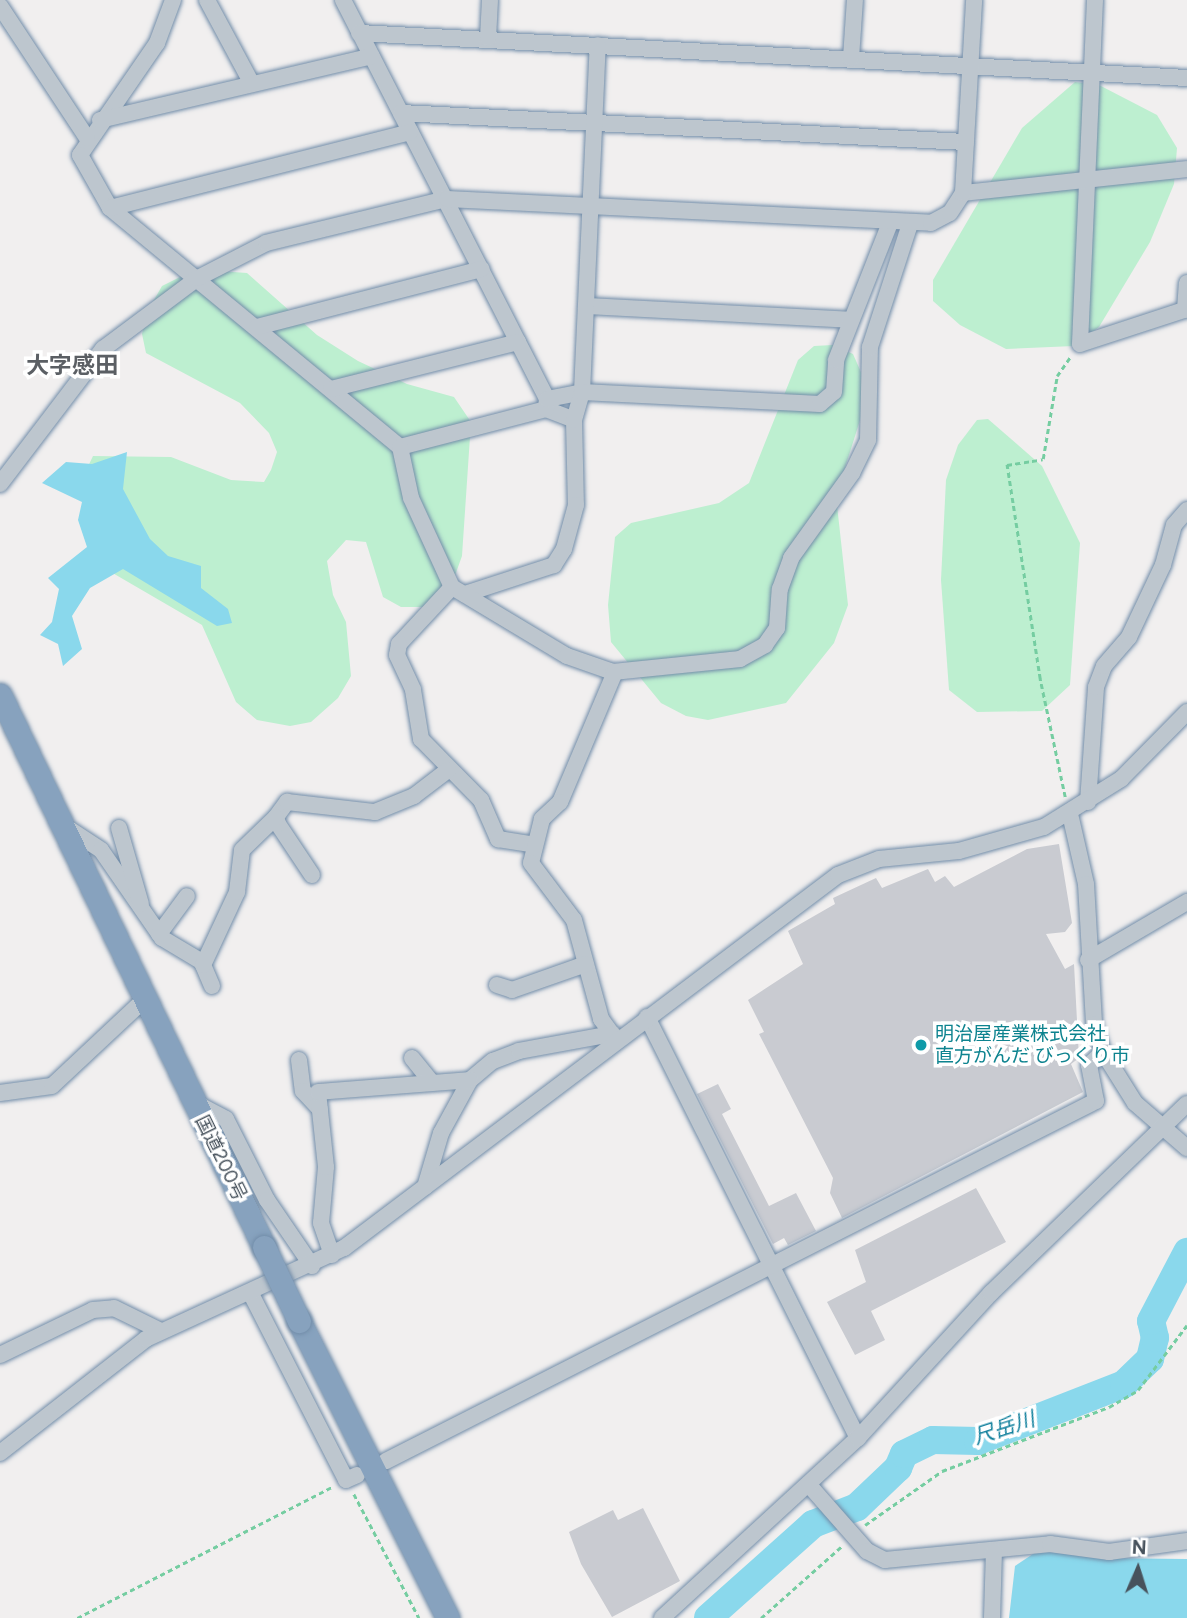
<!DOCTYPE html>
<html>
<head>
<meta charset="utf-8">
<style>
	body { margin:0 }
	#map { position:relative; width:1187px; height:1618px; overflow:hidden; background:#f1efef; font-family:Figtree,"Noto Sans JP",sans-serif }
	div>[style] { position:absolute }
	.green>* { inset:0; background:#bdefd0 }
	.water>* { inset:0; background:#8ad8ec }
	.river>* { height:28px; margin:-14px; padding:0 14px; transform-origin:14px; border-radius:14px; background:#8ad8ec }
	.building>* { inset:0; background:#c9cbd1 }
	.path>* { height:2.5px; margin-top:-1.25px; transform-origin:0; background:repeating-linear-gradient(90deg,#75cda1 0 5px,transparent 0 8.5px) }
	.roads { filter:drop-shadow(0 0 2px #728da9) drop-shadow(0 0 2px #728da9) }
	.minor>* { height:16px; margin:-8px; padding:0 8px; transform-origin:8px; border-radius:8px; background:#bdc6ce }
	.highway>* { height:23px; margin:-11.5px; padding:0 11.5px; transform-origin:11.5px; border-radius:11.5px; background:#87a2be }
	.bridges { filter:drop-shadow(0 0 2px #728da9) drop-shadow(0 0 2px #728da9) }
	.highway-bridge>* { height:23px; margin:-11.5px; padding:0 11.5px; transform-origin:11.5px; border-radius:11.5px; background:#87a2be }
	.dots>* { width:19px; height:19px; translate:-50% -50%; box-sizing:border-box; border:4px solid #fff; border-radius:50% }
	span { translate:-50% -50%; white-space:nowrap; text-align:center; line-height:1.15; -webkit-text-stroke:7px #fff; paint-order:stroke }
	.culture-label { font-size:19px; color:#0d838f }
	.left { translate:0 -50%; text-align:left }
	.street-label { font-size:19px; color:#47525c }
	.water-label { font-size:21px; color:#0d7e9b; font-style:italic }
	.quarter-label { font-size:23px; color:#5b5f64; font-weight:700 }
	.north { position:absolute; left:1103px; top:1534px; width:70px; height:70px; -webkit-text-stroke:5px #fff; paint-order:stroke; rotate:3deg; font-size:19px; font-weight:700; line-height:28px; text-align:center; color:#47525c }
	.north::after { content:''; display:block; margin:auto; width:24px; height:32px; background:#47525c; clip-path:polygon(50% 0,100% 100%,50% 72%,0 100%) }
</style>
</head>
<body>
<div id="map">
	<div class="green">
		<i style="clip-path:polygon(1075px 82px,1099px 85px,1157px 115px,1177px 148px,1174px 184px,1150px 242px,1099px 327px,1074px 346px,1006px 349px,960px 325px,933px 301px,933px 280px,1022px 128px)"></i>
		<i style="clip-path:polygon(219px 271px,247px 273px,317px 335px,358px 361px,407px 384px,454px 397px,471px 422px,462px 556px,453px 581px,423px 607px,401px 607px,383px 597px,366px 542px,346px 540px,327px 561px,333px 595px,346px 622px,351px 676px,338px 698px,311px 722px,290px 726px,257px 720px,236px 702px,202px 625px,104px 568px,84px 526px,82px 479px,93px 456px,171px 457px,231px 480px,264px 482px,271px 470px,277px 452px,269px 433px,240px 403px,146px 353px,142px 334px,147px 312px,162px 286px,182px 276px)"></i>
		<i style="clip-path:polygon(833px 345px,853px 354px,864px 379px,862px 414px,836px 496px,848px 605px,834px 643px,786px 703px,708px 720px,686px 716px,661px 703px,611px 642px,608px 605px,615px 537px,631px 523px,719px 503px,749px 483px,798px 360px,814px 346px)"></i>
		<i style="clip-path:polygon(988px 419px,1042px 466px,1080px 543px,1070px 685px,1042px 711px,977px 712px,949px 690px,941px 580px,946px 480px,958px 445px,977px 420px)"></i>
	</div>
	<div class="water">
		<i style="clip-path:polygon(127px 452px,123px 489px,150px 539px,168px 556px,201px 566px,201px 588px,228px 609px,232px 623px,217px 626px,123px 569px,90px 588px,72px 616px,82px 649px,63px 666px,58px 644px,40px 635px,52px 622px,59px 589px,48px 578px,87px 547px,78px 520px,82px 502px,42px 483px,66px 462px,92px 464px)"></i>
		<i style="clip-path:polygon(1039px 1550px,1099px 1558px,1187px 1559px,1187px 1618px,1009px 1618px,1015px 1566px)"></i>
	</div>
	<div class="river">
		<i style="left:708px;top:1618px;width:141px;rotate:-41.8deg"></i>
		<i style="left:813px;top:1524px;width:47px;rotate:-21.1deg"></i>
		<i style="left:857px;top:1507px;width:57px;rotate:-43.6deg"></i>
		<i style="left:898px;top:1468px;width:15px;rotate:-67deg"></i>
		<i style="left:904px;top:1454px;width:32px;rotate:-26deg"></i>
		<i style="left:933px;top:1440px;width:45px;rotate:1.3deg"></i>
		<i style="left:978px;top:1441px;width:157px;rotate:-21.3deg"></i>
		<i style="left:1124px;top:1384px;width:36px;rotate:-44deg"></i>
		<i style="left:1150px;top:1359px;width:22px;rotate:-77deg"></i>
		<i style="left:1155px;top:1338px;width:17px;rotate:-103deg"></i>
		<i style="left:1151px;top:1321px;width:78px;rotate:-62.4deg"></i>
	</div>
	<div class="building">
		<i style="clip-path:polygon(1059px 844px,1072px 923px,1065px 932px,1046px 934px,1065px 969px,1074px 964px,1079px 1058px,1071px 1064px,1083px 1092px,842px 1218px,830px 1193px,833px 1178px,759px 1034px,764px 1032px,748px 1000px,803px 964px,788px 931px,835px 904px,833px 898px,876px 878px,882px 888px,928px 869px,935px 882px,945px 876px,954px 887px,1027px 849px)"></i>
		<i style="clip-path:polygon(718px 1084px,731px 1109px,722px 1114px,769px 1206px,796px 1193px,816px 1231px,788px 1245px,784px 1238px,773px 1244px,697px 1094px)"></i>
		<i style="clip-path:polygon(976px 1188px,1006px 1242px,871px 1311px,885px 1340px,855px 1355px,827px 1302px,866px 1282px,855px 1250px)"></i>
		<i style="clip-path:polygon(643px 1508px,680px 1581px,612px 1617px,581px 1564px,569px 1532px,613px 1510px,618px 1520px)"></i>
	</div>
	<div class="path">
		<i style="left:1065px;top:797px;width:121px;rotate:-102deg"></i>
		<i style="left:1040px;top:679px;width:217px;rotate:-98.8deg"></i>
		<i style="left:1007px;top:465px;width:36px;rotate:-9deg"></i>
		<i style="left:1043px;top:459px;width:84px;rotate:-80.4deg"></i>
		<i style="left:1057px;top:376px;width:24px;rotate:-55deg"></i>
		<i style="left:354px;top:1494px;width:140px;rotate:62.3deg"></i>
		<i style="left:865px;top:1525px;width:94px;rotate:-35deg"></i>
		<i style="left:942px;top:1471px;width:179px;rotate:-21deg"></i>
		<i style="left:1109px;top:1407px;width:34px;rotate:-30deg"></i>
		<i style="left:1138px;top:1390px;width:81px;rotate:-53deg"></i>
		<i style="left:77px;top:1618px;width:287px;rotate:-27.2deg"></i>
		<i style="left:761px;top:1618px;width:108px;rotate:-41.6deg"></i>
	</div>
	<div class="roads">
		<div class="minor">
			<i style="left:173px;top:0;width:46px;rotate:110.4deg"></i>
			<i style="left:157px;top:43px;width:136px;rotate:124.5deg"></i>
			<i style="left:80px;top:155px;width:61px;rotate:60.5deg"></i>
			<i style="left:110px;top:208px;width:376px;rotate:39.5deg"></i>
			<i style="left:400px;top:447px;width:151px;rotate:-14.6deg"></i>
			<i style="left:546px;top:409px;width:30px;rotate:21deg"></i>
			<i style="left:574px;top:420px;width:85px;rotate:88.7deg"></i>
			<i style="left:576px;top:505px;width:46px;rotate:105.3deg"></i>
			<i style="left:564px;top:549px;width:19px;rotate:122deg"></i>
			<i style="left:554px;top:565px;width:94px;rotate:162deg"></i>
			<i style="left:207px;top:0;width:95px;rotate:61.8deg"></i>
			<i style="left:343px;top:0;width:448px;rotate:62.9deg"></i>
			<i style="left:547px;top:399px;width:10px;rotate:96deg"></i>
			<i style="left:1095px;top:0;width:344px;rotate:92.5deg"></i>
			<i style="left:1080px;top:344px;width:113px;rotate:-18.1deg"></i>
			<i style="left:0;top:6px;width:158px;rotate:56.6deg"></i>
			<i style="left:359px;top:33px;width:829px;rotate:3.11deg"></i>
			<i style="left:488px;top:38px;width:38px;rotate:-87deg"></i>
			<i style="left:851px;top:58px;width:58px;rotate:-86.1deg"></i>
			<i style="left:401px;top:113px;width:566px;rotate:2.94deg"></i>
			<i style="left:100px;top:120px;width:279px;rotate:-13.2deg"></i>
			<i style="left:963px;top:193px;width:225px;rotate:-6.1deg"></i>
			<i style="left:110px;top:208px;width:310px;rotate:-14.2deg"></i>
			<i style="left:586px;top:306px;width:265px;rotate:3deg"></i>
			<i style="left:1185px;top:310px;width:27px;rotate:-86deg"></i>
			<i style="left:257px;top:327px;width:232px;rotate:-14.5deg"></i>
			<i style="left:331px;top:389px;width:193px;rotate:-14.1deg"></i>
			<i style="left:547px;top:399px;width:36px;rotate:-11deg"></i>
			<i style="left:582px;top:392px;width:347px;rotate:-87.4deg"></i>
			<i style="left:574px;top:420px;width:29px;rotate:-74deg"></i>
			<i style="left:582px;top:392px;width:238px;rotate:2.9deg"></i>
			<i style="left:820px;top:404px;width:18px;rotate:-41deg"></i>
			<i style="left:834px;top:392px;width:32px;rotate:-86deg"></i>
			<i style="left:836px;top:360px;width:147px;rotate:-68.5deg"></i>
			<i style="left:400px;top:447px;width:52px;rotate:77.8deg"></i>
			<i style="left:411px;top:498px;width:98px;rotate:65.3deg"></i>
			<i style="left:452px;top:587px;width:134px;rotate:31deg"></i>
			<i style="left:567px;top:656px;width:49px;rotate:19.2deg"></i>
			<i style="left:613px;top:672px;width:128px;rotate:-5.8deg"></i>
			<i style="left:740px;top:659px;width:29px;rotate:-29deg"></i>
			<i style="left:765px;top:645px;width:21px;rotate:-55deg"></i>
			<i style="left:777px;top:628px;width:39px;rotate:-86deg"></i>
			<i style="left:780px;top:589px;width:33px;rotate:-70deg"></i>
			<i style="left:791px;top:558px;width:105px;rotate:-54.3deg"></i>
			<i style="left:852px;top:473px;width:37px;rotate:-64deg"></i>
			<i style="left:868px;top:440px;width:93px;rotate:-88.8deg"></i>
			<i style="left:870px;top:347px;width:129px;rotate:-72deg"></i>
			<i style="left:0;top:484px;width:170px;rotate:-52.7deg"></i>
			<i style="left:103px;top:349px;width:119px;rotate:-36.8deg"></i>
			<i style="left:198px;top:278px;width:76px;rotate:-27.2deg"></i>
			<i style="left:266px;top:243px;width:186px;rotate:-13.7deg"></i>
			<i style="left:447px;top:199px;width:485px;rotate:2.8deg"></i>
			<i style="left:931px;top:223px;width:21px;rotate:-28deg"></i>
			<i style="left:950px;top:213px;width:24px;rotate:-57deg"></i>
			<i style="left:963px;top:193px;width:193px;rotate:-86.7deg"></i>
			<i style="left:452px;top:587px;width:78px;rotate:132.9deg"></i>
			<i style="left:399px;top:644px;width:11px;rotate:100deg"></i>
			<i style="left:397px;top:655px;width:38px;rotate:65deg"></i>
			<i style="left:413px;top:690px;width:50px;rotate:80.7deg"></i>
			<i style="left:421px;top:739px;width:86px;rotate:45.5deg"></i>
			<i style="left:481px;top:800px;width:43px;rotate:66.4deg"></i>
			<i style="left:498px;top:839px;width:33px;rotate:9deg"></i>
			<i style="left:615px;top:672px;width:141px;rotate:112.9deg"></i>
			<i style="left:560px;top:802px;width:25px;rotate:137deg"></i>
			<i style="left:542px;top:819px;width:45px;rotate:104deg"></i>
			<i style="left:531px;top:863px;width:71px;rotate:53deg"></i>
			<i style="left:574px;top:920px;width:103px;rotate:74.7deg"></i>
			<i style="left:601px;top:1019px;width:26px;rotate:54deg"></i>
			<i style="left:1088px;top:802px;width:115px;rotate:-86deg"></i>
			<i style="left:1096px;top:687px;width:22px;rotate:-69deg"></i>
			<i style="left:1104px;top:666px;width:38px;rotate:-49deg"></i>
			<i style="left:1129px;top:637px;width:80px;rotate:-64.7deg"></i>
			<i style="left:1163px;top:565px;width:41px;rotate:-74.6deg"></i>
			<i style="left:1174px;top:525px;width:20px;rotate:-49deg"></i>
			<i style="left:1070px;top:814px;width:72px;rotate:77.1deg"></i>
			<i style="left:1086px;top:884px;width:140px;rotate:86.7deg"></i>
			<i style="left:1094px;top:1024px;width:29px;rotate:72deg"></i>
			<i style="left:1103px;top:1052px;width:60px;rotate:57.9deg"></i>
			<i style="left:1135px;top:1103px;width:69px;rotate:40.9deg"></i>
			<i style="left:66px;top:827px;width:42px;rotate:33.3deg"></i>
			<i style="left:101px;top:850px;width:107px;rotate:55.3deg"></i>
			<i style="left:162px;top:938px;width:49px;rotate:30.8deg"></i>
			<i style="left:119px;top:828px;width:79px;rotate:73.9deg"></i>
			<i style="left:312px;top:875px;width:61px;rotate:-123.7deg"></i>
			<i style="left:278px;top:824px;width:7px;rotate:-106deg"></i>
			<i style="left:276px;top:817px;width:19px;rotate:-54deg"></i>
			<i style="left:287px;top:802px;width:89px;rotate:6.5deg"></i>
			<i style="left:375px;top:812px;width:42px;rotate:-22.3deg"></i>
			<i style="left:414px;top:796px;width:43px;rotate:-37.4deg"></i>
			<i style="left:159px;top:934px;width:47px;rotate:-53.6deg"></i>
			<i style="left:1088px;top:960px;width:115px;rotate:-30.4deg"></i>
			<i style="left:497px;top:985px;width:16px;rotate:18deg"></i>
			<i style="left:512px;top:990px;width:78px;rotate:-19.4deg"></i>
			<i style="left:212px;top:986px;width:23px;rotate:-113deg"></i>
			<i style="left:203px;top:965px;width:81px;rotate:-65deg"></i>
			<i style="left:237px;top:892px;width:42px;rotate:-83.2deg"></i>
			<i style="left:242px;top:850px;width:47px;rotate:-44.1deg"></i>
			<i style="left:647px;top:1017px;width:471px;rotate:63.4deg"></i>
			<i style="left:412px;top:1058px;width:32px;rotate:51deg"></i>
			<i style="left:299px;top:1060px;width:31px;rotate:83deg"></i>
			<i style="left:303px;top:1091px;width:25px;rotate:47deg"></i>
			<i style="left:0;top:1093px;width:52px;rotate:-7.7deg"></i>
			<i style="left:52px;top:1086px;width:126px;rotate:-43.1deg"></i>
			<i style="left:194px;top:1102px;width:36px;rotate:28deg"></i>
			<i style="left:226px;top:1119px;width:91px;rotate:63.2deg"></i>
			<i style="left:267px;top:1200px;width:80px;rotate:55.7deg"></i>
			<i style="left:425px;top:1187px;width:56px;rotate:-73.5deg"></i>
			<i style="left:441px;top:1133px;width:60px;rotate:-61.3deg"></i>
			<i style="left:470px;top:1080px;width:30px;rotate:-40deg"></i>
			<i style="left:493px;top:1061px;width:28px;rotate:-21deg"></i>
			<i style="left:519px;top:1051px;width:95px;rotate:-10.4deg"></i>
			<i style="left:332px;top:1255px;width:34px;rotate:-109deg"></i>
			<i style="left:321px;top:1223px;width:56px;rotate:-84.9deg"></i>
			<i style="left:326px;top:1167px;width:75px;rotate:-96.1deg"></i>
			<i style="left:318px;top:1092px;width:152px;rotate:-4.5deg"></i>
			<i style="left:250px;top:1292px;width:211px;rotate:62.9deg"></i>
			<i style="left:346px;top:1480px;width:12px;rotate:-24deg"></i>
			<i style="left:0;top:1355px;width:103px;rotate:-25.8deg"></i>
			<i style="left:93px;top:1310px;width:21px;rotate:-5deg"></i>
			<i style="left:114px;top:1308px;width:52px;rotate:26.1deg"></i>
			<i style="left:0;top:1453px;width:185px;rotate:-38deg"></i>
			<i style="left:146px;top:1339px;width:218px;rotate:-24.7deg"></i>
			<i style="left:344px;top:1248px;width:619px;rotate:-37.06deg"></i>
			<i style="left:838px;top:875px;width:44px;rotate:-21.3deg"></i>
			<i style="left:879px;top:859px;width:80px;rotate:-5.7deg"></i>
			<i style="left:959px;top:851px;width:88px;rotate:-15.8deg"></i>
			<i style="left:1044px;top:827px;width:91px;rotate:-31.9deg"></i>
			<i style="left:1121px;top:779px;width:94px;rotate:-45.4deg"></i>
			<i style="left:386px;top:1461px;width:796px;rotate:-26.89deg"></i>
			<i style="left:1096px;top:1101px;width:37px;rotate:-101deg"></i>
			<i style="left:1089px;top:1065px;width:19px;rotate:-43deg"></i>
			<i style="left:809px;top:1485px;width:88px;rotate:48.7deg"></i>
			<i style="left:867px;top:1551px;width:20px;rotate:27deg"></i>
			<i style="left:885px;top:1560px;width:166px;rotate:-5.5deg"></i>
			<i style="left:1050px;top:1544px;width:60px;rotate:7.7deg"></i>
			<i style="left:1109px;top:1552px;width:79px;rotate:-8deg"></i>
			<i style="left:662px;top:1618px;width:266px;rotate:-42.6deg"></i>
			<i style="left:858px;top:1438px;width:197px;rotate:-47.5deg"></i>
			<i style="left:991px;top:1293px;width:272px;rotate:-44deg"></i>
			<i style="left:992px;top:1618px;width:67px;rotate:-88.3deg"></i>
		</div>
		<div class="highway">
			<i style="left:0;top:695px;width:612px;rotate:64.44deg"></i>
			<i style="left:299px;top:1321px;width:332px;rotate:63.4deg"></i>
		</div>
	</div>
	<div class="bridges">
		<div class="highway-bridge">
			<i style="left:264px;top:1247px;width:82px;rotate:64.7deg"></i>
		</div>
	</div>
	<div class="dots">
		<i style="left:921px;top:1045px;background:#0f9aa8"></i>
	</div>
	<div class="culture-label">
		<span class="left" style="left:935px;top:1045px">明治屋産業株式会社<br>直方がんだ びっくり市</span>
	</div>
	<div class="street-label">
		<span style="left:221px;top:1158px;rotate:64deg">国道200号</span>
	</div>
	<div class="water-label">
		<span style="left:1004px;top:1428px;rotate:-18deg">尺岳川</span>
	</div>
	<div class="quarter-label">
		<span style="left:72px;top:365px">大字感田</span>
	</div>
	<div class="north">N</div>
</div>
</body>
</html>
